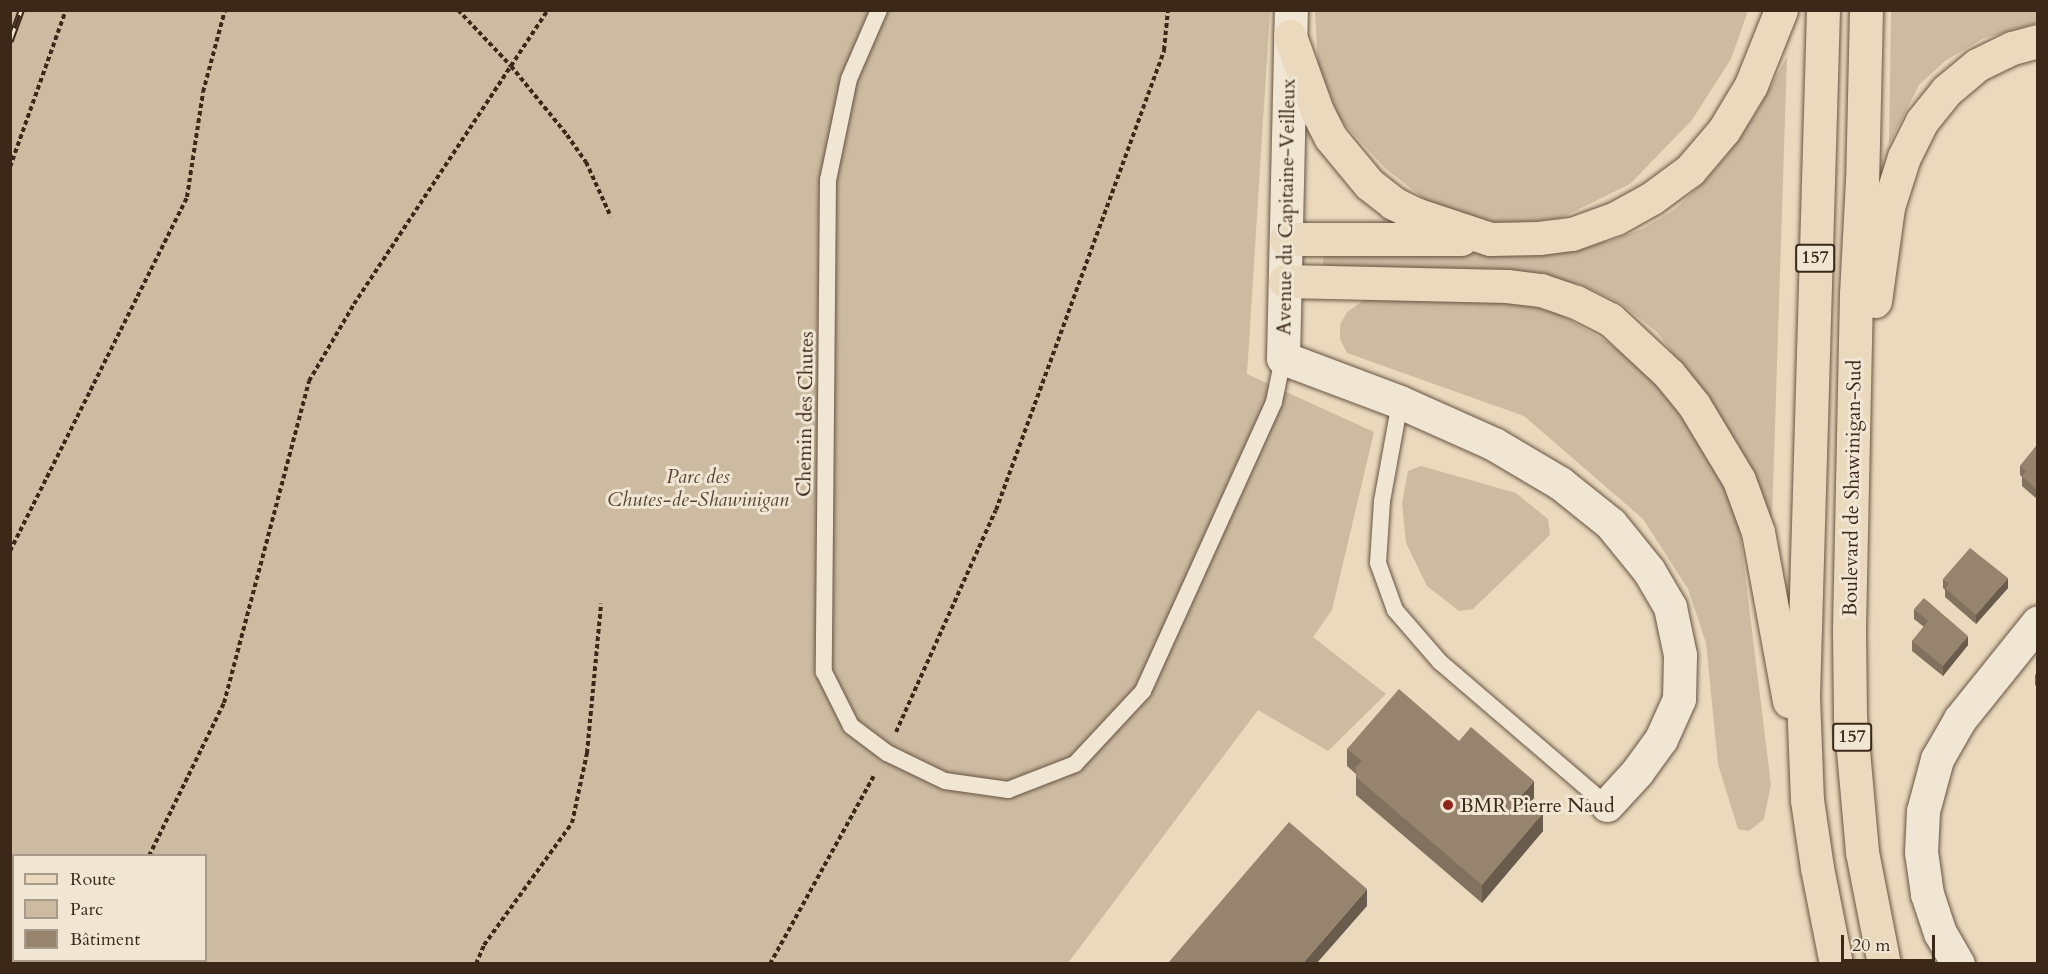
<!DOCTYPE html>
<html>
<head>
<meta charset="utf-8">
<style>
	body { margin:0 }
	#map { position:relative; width:2048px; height:974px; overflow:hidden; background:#ead9bd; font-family:Cardo,serif }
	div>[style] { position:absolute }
	.green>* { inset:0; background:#ccbba1 }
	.path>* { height:4px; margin-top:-2px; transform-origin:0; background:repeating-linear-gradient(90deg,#3c2819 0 4.5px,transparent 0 7.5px) }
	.roads { filter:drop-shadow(0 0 2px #685442) drop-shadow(0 0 2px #685442) }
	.lane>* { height:16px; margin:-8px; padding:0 8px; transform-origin:8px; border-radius:8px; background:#f1e6d4 }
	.street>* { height:33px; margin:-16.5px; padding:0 16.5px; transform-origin:16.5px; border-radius:16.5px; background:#f1e6d4 }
	.secondary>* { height:33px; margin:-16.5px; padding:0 16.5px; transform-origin:16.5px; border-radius:16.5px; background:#f1e6d4 }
	.primary>* { height:33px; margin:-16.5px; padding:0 16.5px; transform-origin:16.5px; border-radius:16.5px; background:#ead9bd }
	.rail>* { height:7px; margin-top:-3.5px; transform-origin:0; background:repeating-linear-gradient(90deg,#f1e6d4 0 14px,#3c2819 0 28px); box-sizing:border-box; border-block:2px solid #3c2819 }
	.wall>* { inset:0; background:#81725f }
	.shaded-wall>* { inset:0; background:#695c4d }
	.building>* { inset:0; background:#96846e }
	.dots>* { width:16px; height:16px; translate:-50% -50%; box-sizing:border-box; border:3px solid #f1e6d4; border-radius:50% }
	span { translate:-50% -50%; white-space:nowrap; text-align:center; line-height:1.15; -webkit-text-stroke:6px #f1e6d4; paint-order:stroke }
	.shield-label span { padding:2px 4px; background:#f1e6d4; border:2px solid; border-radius:4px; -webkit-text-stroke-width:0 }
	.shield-label { font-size:18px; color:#3c2819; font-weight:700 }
	.street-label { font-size:20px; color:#3c2819 }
	.park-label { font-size:20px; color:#594534; font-style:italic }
	.poi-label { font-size:20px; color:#3c2819 }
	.left { translate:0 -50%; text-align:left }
	.frame { position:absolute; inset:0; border:12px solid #3c2819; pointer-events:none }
	.legend { position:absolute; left:12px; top:854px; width:195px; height:108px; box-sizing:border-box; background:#f1e6d4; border:2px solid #a99a89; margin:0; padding:8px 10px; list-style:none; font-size:18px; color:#3c2819 }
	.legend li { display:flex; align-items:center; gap:12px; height:30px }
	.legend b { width:30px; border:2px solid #a99a89 }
	.scale { position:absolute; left:1841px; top:935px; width:94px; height:27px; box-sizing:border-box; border:3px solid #3c2819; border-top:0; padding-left:8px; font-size:18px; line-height:21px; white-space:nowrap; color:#3c2819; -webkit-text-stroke:4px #f1e6d4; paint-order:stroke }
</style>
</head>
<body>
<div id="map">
	<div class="green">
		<i style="clip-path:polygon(1315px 10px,1748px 11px,1731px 59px,1692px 120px,1630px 184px,1561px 218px,1492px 226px,1431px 204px,1385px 168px,1340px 119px,1318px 64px)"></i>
		<i style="clip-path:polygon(evenodd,10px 11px,1270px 11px,1247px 374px,1374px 432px,1332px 610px,1313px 637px,1386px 694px,1328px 751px,1258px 710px,1068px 963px,11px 963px,10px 11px,14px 856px,206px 856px,206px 960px,14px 960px,14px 856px)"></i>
		<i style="clip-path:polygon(1891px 11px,2037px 11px,2037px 23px,1982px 39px,1945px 61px,1919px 85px,1889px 144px)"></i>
		<i style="clip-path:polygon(1787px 57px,1772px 518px,1725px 424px,1657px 332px,1620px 303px,1580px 284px,1523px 275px,1331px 269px,1323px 263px,1324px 254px,1341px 252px,1537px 253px,1610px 241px,1642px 229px,1674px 210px,1701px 185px,1726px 157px,1755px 115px)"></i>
		<i style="clip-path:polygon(1367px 298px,1511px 300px,1552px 310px,1606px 341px,1641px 368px,1678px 411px,1718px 469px,1737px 509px,1771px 785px,1764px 819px,1749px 831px,1738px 829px,1718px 764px,1706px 643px,1688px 589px,1643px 519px,1524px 416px,1347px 353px,1340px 339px,1340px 325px,1347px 312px)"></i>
		<i style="clip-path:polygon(1421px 466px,1516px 493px,1548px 519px,1550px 535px,1473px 609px,1459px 611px,1427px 586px,1406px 543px,1402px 503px,1408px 471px)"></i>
	</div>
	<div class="path">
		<i style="left:458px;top:10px;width:77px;rotate:46.6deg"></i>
		<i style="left:511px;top:66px;width:89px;rotate:50.9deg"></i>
		<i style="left:567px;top:135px;width:33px;rotate:55deg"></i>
		<i style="left:586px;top:162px;width:60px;rotate:65.6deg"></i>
		<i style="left:10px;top:167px;width:167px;rotate:-70.4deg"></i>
		<i style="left:10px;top:551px;width:396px;rotate:-63.4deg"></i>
		<i style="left:187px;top:197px;width:106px;rotate:-81.3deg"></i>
		<i style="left:203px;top:92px;width:85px;rotate:-75deg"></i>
		<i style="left:896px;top:732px;width:243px;rotate:-65.8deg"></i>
		<i style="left:996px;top:510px;width:490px;rotate:-69.9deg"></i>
		<i style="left:1164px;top:50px;width:40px;rotate:-84.3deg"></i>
		<i style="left:149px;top:856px;width:170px;rotate:-63.9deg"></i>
		<i style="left:224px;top:703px;width:333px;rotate:-75.2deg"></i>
		<i style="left:309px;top:381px;width:89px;rotate:-59.7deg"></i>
		<i style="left:354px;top:304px;width:352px;rotate:-56.6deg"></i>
		<i style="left:96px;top:964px;width:4px;rotate:-76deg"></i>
		<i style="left:476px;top:964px;width:21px;rotate:-67deg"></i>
		<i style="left:484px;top:945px;width:150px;rotate:-54.2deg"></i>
		<i style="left:572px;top:823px;width:72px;rotate:-77.9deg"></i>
		<i style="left:587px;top:753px;width:150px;rotate:-84.6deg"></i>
		<i style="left:770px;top:964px;width:217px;rotate:-61.1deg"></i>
	</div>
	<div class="roads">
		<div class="lane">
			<i style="left:879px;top:10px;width:75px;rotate:113.5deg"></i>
			<i style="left:849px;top:79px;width:103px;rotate:101.7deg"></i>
			<i style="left:828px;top:180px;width:492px;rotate:90.5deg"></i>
			<i style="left:824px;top:672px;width:60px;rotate:63.4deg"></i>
			<i style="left:851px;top:726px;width:45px;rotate:36.9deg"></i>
			<i style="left:887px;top:753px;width:64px;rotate:25.8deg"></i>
			<i style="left:945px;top:781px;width:64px;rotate:8.1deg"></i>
			<i style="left:1008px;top:790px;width:72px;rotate:-21.2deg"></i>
			<i style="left:1075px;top:764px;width:100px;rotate:-47deg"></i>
			<i style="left:1143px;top:691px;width:317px;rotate:-65.6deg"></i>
			<i style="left:1274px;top:402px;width:45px;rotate:-78.4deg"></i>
			<i style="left:1400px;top:402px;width:101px;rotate:100.3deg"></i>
			<i style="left:1382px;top:501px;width:62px;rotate:93.7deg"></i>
			<i style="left:1378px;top:563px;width:50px;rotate:70.1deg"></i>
			<i style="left:1395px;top:610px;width:69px;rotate:49.1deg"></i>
			<i style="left:1440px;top:662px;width:220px;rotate:40.6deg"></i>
		</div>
		<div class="street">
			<i style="left:1283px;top:358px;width:125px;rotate:20.6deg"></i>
			<i style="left:1400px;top:402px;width:103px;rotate:24.1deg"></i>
			<i style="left:1494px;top:444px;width:77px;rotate:30.6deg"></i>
			<i style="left:1560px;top:483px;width:65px;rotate:38.8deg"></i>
			<i style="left:1611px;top:524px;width:60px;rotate:51deg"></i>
			<i style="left:1649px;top:571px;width:42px;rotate:59.7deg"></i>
			<i style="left:1670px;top:607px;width:49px;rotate:78.2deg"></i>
			<i style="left:1680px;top:655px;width:44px;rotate:91.3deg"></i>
			<i style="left:1679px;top:699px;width:44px;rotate:114.2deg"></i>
			<i style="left:1661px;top:739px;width:39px;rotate:126deg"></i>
			<i style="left:1638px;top:771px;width:46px;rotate:132.4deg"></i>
		</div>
		<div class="secondary">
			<i style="left:1283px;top:358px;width:348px;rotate:-88.7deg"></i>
			<i style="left:1958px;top:964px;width:36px;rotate:-120deg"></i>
			<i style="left:1940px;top:933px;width:41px;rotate:-108.4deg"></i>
			<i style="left:1927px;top:894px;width:42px;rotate:-98.1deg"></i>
			<i style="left:1921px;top:852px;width:41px;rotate:-87.2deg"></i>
			<i style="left:1923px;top:811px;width:54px;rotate:-74.9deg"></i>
			<i style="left:1937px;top:759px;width:46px;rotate:-60.1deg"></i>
			<i style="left:1960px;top:719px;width:124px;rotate:-51.2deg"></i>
		</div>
		<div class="primary">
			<i style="left:1823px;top:10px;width:687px;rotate:91.67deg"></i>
			<i style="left:1803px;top:697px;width:103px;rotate:87.8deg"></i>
			<i style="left:1807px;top:800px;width:69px;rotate:81.6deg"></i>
			<i style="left:1817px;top:868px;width:98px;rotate:78.8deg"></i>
			<i style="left:1866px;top:10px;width:170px;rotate:91.3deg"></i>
			<i style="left:1862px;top:180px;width:114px;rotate:93deg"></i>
			<i style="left:1856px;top:294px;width:337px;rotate:91.2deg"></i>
			<i style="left:1849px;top:631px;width:86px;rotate:89.3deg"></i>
			<i style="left:1850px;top:717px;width:136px;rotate:84.9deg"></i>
			<i style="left:1862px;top:852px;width:114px;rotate:78.9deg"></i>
			<i style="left:1290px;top:36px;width:80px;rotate:70.2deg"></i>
			<i style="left:1317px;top:111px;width:30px;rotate:63deg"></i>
			<i style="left:1331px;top:138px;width:60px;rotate:50.4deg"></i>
			<i style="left:1369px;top:184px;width:31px;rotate:38deg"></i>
			<i style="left:1393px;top:203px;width:28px;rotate:26deg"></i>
			<i style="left:1418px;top:215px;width:76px;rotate:18.4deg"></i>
			<i style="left:1490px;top:239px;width:49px;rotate:-1.2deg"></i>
			<i style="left:1539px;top:238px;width:33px;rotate:-7deg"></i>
			<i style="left:1572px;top:234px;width:47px;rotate:-20deg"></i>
			<i style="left:1616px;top:218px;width:41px;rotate:-29.1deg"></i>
			<i style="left:1652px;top:198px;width:47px;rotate:-36.4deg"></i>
			<i style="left:1690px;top:170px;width:52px;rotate:-49.6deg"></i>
			<i style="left:1724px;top:130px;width:52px;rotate:-59deg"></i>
			<i style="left:1751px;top:85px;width:81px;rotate:-68.2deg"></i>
			<i style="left:1286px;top:239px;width:175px"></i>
			<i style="left:1285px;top:281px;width:222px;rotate:1.3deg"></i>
			<i style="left:1507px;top:286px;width:34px;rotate:7deg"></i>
			<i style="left:1541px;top:290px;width:37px;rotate:19deg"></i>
			<i style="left:1576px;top:302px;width:38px;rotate:27deg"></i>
			<i style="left:1610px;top:319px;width:81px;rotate:43deg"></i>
			<i style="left:1669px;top:374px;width:40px;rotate:51deg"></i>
			<i style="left:1694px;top:405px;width:87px;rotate:59deg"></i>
			<i style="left:1739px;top:480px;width:55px;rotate:69.9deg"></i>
			<i style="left:1758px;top:532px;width:172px;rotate:79.6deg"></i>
			<i style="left:1875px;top:301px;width:95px;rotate:-82.1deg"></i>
			<i style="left:1888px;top:207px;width:52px;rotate:-72.3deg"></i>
			<i style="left:1904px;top:157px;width:40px;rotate:-63.4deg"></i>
			<i style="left:1922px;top:121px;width:38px;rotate:-51deg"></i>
			<i style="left:1946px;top:91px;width:40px;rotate:-40deg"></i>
			<i style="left:1977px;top:65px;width:39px;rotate:-26deg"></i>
			<i style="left:2012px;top:48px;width:27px;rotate:-15deg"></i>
		</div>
	</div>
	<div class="rail">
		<i style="left:10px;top:41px;width:33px;rotate:-70deg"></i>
	</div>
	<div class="wall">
		<i style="clip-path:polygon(2037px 445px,2037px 499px,2022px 486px,2022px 477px,2020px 475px,2020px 466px)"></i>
		<i style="clip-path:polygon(1943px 579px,2008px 588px,1976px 624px,1945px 597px,1945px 590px,1943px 588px)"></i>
		<i style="clip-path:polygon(1914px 609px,1968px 645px,1943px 676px,1912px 651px,1912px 641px,1924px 627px,1914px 619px)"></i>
		<i style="clip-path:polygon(2037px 672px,2037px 687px,2035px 685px,2035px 675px)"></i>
		<i style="clip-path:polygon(1459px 741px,1534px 798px,1530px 802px,1543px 831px,1482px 903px,1356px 795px,1356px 774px,1347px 766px,1347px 749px)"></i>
	</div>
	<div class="shaded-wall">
		<i style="clip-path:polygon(2008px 578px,2008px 588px,1976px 624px,1976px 615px)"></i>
		<i style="clip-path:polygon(1968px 636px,1968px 645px,1943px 676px,1943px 666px)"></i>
		<i style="clip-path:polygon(1534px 781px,1534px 798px,1522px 812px,1522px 795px)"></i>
		<i style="clip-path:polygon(1543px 813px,1543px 831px,1482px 903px,1482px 885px)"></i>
		<i style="clip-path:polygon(1367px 889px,1367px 906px,1317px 963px,1303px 963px)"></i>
	</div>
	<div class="building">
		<i style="clip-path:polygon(2037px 445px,2037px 490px,2022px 476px,2026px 471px,2020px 466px)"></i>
		<i style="clip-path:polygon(1970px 548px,2008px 578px,1976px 615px,1945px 588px,1949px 584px,1943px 579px)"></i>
		<i style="clip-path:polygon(1924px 598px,1968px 636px,1943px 666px,1912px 641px,1928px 621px,1914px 609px)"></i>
		<i style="clip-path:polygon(1399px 689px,1459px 741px,1471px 727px,1534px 781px,1522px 795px,1543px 813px,1482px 885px,1356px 777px,1356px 767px,1362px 761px,1347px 749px)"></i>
		<i style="clip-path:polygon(1289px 822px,1367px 889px,1303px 963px,1168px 963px)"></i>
	</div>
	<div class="dots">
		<i style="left:1448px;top:805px;background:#8f2418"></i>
	</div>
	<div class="shield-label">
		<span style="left:1815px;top:258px">157</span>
		<span style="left:1852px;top:737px">157</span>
	</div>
	<div class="street-label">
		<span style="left:1286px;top:207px;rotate:-89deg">Avenue du Capitaine-Veilleux</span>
		<span style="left:805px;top:414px;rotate:-89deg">Chemin des Chutes</span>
		<span style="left:1852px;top:488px;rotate:-89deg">Boulevard de Shawinigan-Sud</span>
	</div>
	<div class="park-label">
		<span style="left:698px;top:488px">Parc des<br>Chutes-de-Shawinigan</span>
	</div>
	<div class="poi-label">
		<span class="left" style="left:1460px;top:805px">BMR Pierre Naud</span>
	</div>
	<div class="frame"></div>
	<ul class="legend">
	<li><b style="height:8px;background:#ead9bd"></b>Route</li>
	<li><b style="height:16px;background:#ccbba1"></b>Parc</li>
	<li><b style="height:16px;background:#96846e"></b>Bâtiment</li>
	</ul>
	<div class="scale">20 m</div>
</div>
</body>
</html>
